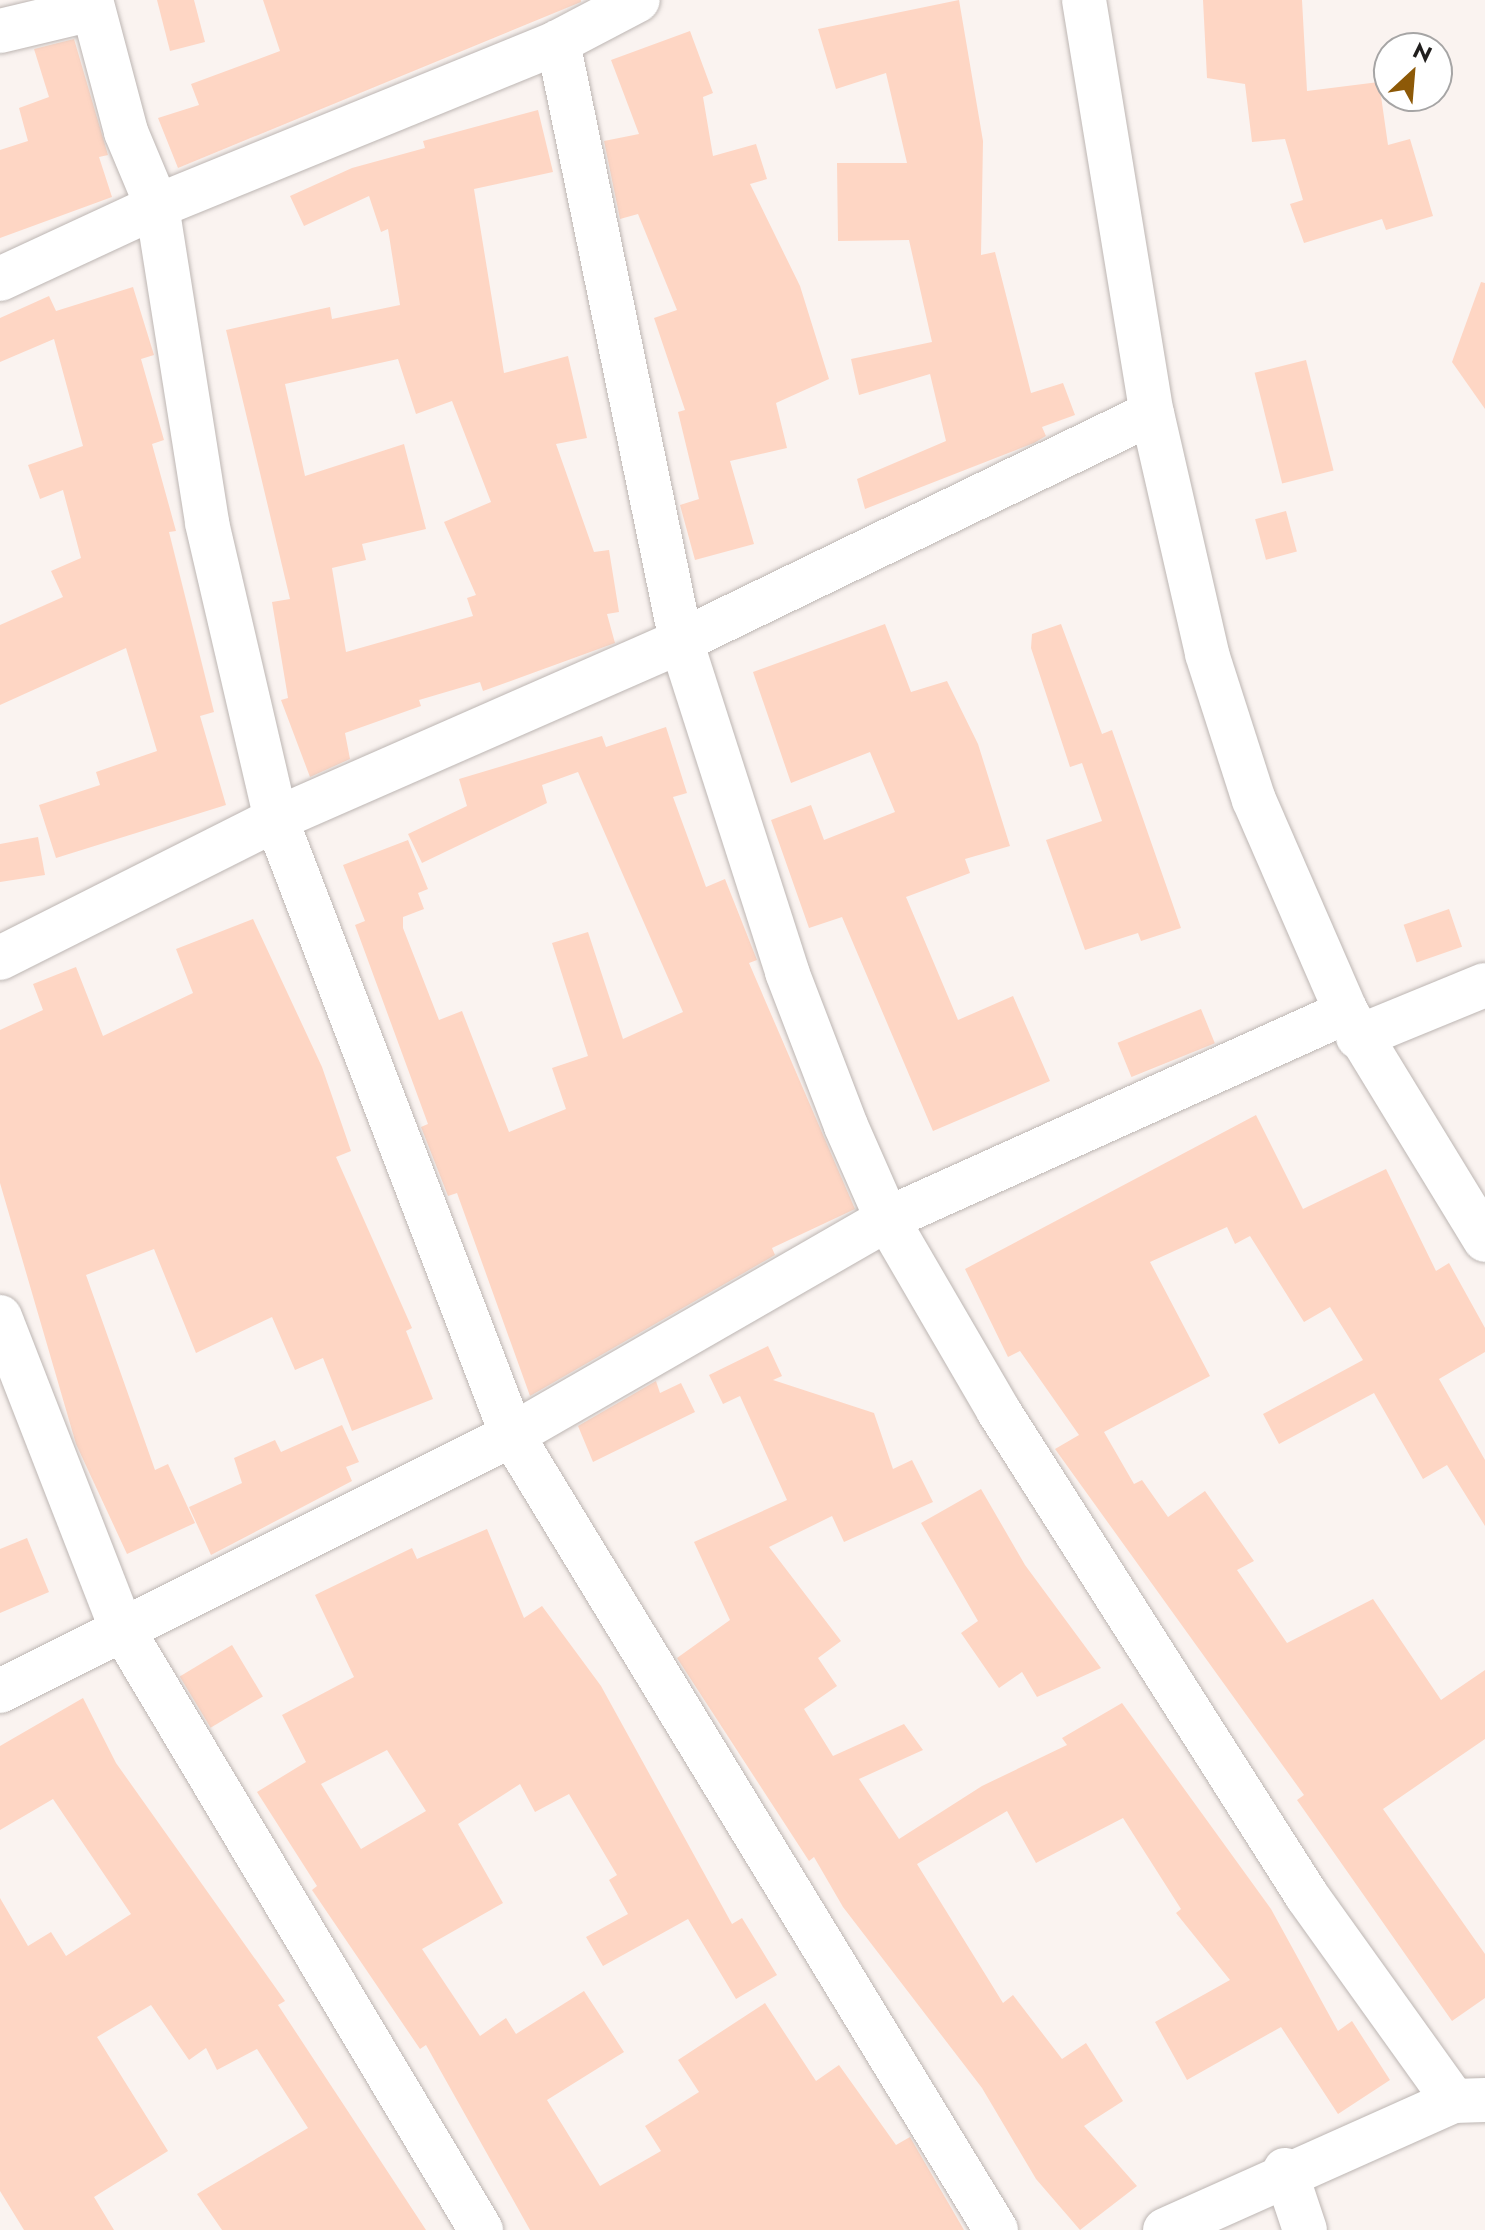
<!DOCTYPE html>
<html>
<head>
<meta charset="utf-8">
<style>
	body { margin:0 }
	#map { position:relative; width:1485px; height:2230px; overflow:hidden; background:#faf3f0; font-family:Jost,sans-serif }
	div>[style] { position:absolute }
	.building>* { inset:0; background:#fed6c4; transform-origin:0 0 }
	.roads { filter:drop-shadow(0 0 2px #bdb6b3) drop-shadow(0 0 2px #bdb6b3) }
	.street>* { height:44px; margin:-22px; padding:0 22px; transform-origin:22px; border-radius:22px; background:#fff }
	.secondary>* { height:44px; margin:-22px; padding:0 22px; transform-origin:22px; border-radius:22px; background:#fff }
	span { translate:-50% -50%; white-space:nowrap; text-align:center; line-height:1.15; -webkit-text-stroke:8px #fff; paint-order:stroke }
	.north { position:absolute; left:1373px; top:32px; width:80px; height:80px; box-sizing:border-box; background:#fff; border:2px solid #a6a5a5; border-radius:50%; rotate:26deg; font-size:22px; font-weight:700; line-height:32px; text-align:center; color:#201e1d }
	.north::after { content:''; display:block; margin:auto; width:28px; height:36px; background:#8d5907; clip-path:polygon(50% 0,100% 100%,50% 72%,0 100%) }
</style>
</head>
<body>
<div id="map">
	<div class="building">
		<i style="clip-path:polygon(157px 0,194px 0,205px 42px,170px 51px)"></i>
		<i style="clip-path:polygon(263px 0,581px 0,581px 2px,178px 168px,158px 118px,199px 105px,191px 84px,280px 51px)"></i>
		<i style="clip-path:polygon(959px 0,983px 141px,981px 255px,995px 252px,1031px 393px,1063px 383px,1075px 415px,1042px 427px,1046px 436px,1034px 443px,865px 509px,857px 479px,946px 441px,930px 374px,859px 395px,851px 359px,932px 342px,909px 240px,838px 241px,837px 163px,907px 163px,886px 73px,836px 89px,818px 29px)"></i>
		<i style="clip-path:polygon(1203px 0,1302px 0,1307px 91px,1379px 82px,1388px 145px,1410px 139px,1433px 216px,1386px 230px,1382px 219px,1304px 243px,1290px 204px,1303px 200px,1285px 139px,1252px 142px,1245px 84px,1207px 78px)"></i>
		<i style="clip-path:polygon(690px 31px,713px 93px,703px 97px,713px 156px,756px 144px,767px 179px,750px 184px,800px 286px,829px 379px,776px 403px,787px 448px,730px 461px,754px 544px,695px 560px,680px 505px,699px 499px,678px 412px,685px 410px,654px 318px,677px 310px,638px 214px,620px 219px,604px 141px,639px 134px,611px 60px)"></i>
		<i style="clip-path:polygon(74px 39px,108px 155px,99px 157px,112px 197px,0 238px,0 150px,28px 141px,19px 108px,49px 97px,34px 49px)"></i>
		<i style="clip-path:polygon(evenodd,538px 110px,553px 172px,474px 189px,504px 373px,568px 356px,587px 438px,556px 444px,594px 552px,609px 550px,619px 612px,607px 614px,615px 643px,483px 691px,480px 682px,419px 700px,421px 706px,345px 733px,350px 759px,310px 777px,281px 700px,288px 698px,272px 602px,290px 599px,226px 330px,330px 307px,332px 319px,400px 305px,388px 229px,381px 232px,369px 196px,304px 226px,290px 196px,352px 168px,425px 148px,423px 141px,538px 110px,398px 359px,416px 414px,452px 401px,491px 502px,444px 522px,476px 595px,467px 598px,473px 616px,346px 652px,332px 568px,366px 560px,362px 544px,426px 529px,404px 444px,305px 476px,285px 384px,398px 359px)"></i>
		<i style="clip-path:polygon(1481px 282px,1485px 283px,1485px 409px,1452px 362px)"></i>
		<i style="clip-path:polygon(133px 287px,154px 355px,141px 359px,164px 440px,152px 444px,176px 531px,169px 532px,214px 712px,200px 716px,226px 805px,56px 858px,39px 805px,100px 785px,96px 772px,157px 751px,126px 648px,0 705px,0 625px,63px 597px,51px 571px,81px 558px,63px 490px,40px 499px,28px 465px,83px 446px,54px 339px,0 362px,0 318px,49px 296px,56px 311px)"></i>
		<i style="left:1306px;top:360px;width:114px;height:53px;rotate:76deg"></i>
		<i style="left:1286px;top:511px;width:42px;height:32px;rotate:75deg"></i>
		<i style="clip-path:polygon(885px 624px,911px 692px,947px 681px,978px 744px,1010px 846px,965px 859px,970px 873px,906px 897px,958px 1020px,1013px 996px,1050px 1081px,933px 1131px,842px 917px,809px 928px,771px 820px,811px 805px,824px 840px,895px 812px,870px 752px,791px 783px,753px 672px)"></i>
		<i style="clip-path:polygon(1061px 624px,1102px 734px,1112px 730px,1181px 928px,1141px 941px,1138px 933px,1085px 950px,1046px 840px,1102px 821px,1082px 763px,1070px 767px,1031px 648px,1032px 634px)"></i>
		<i style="clip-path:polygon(666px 727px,687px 793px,673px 797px,706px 887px,725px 879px,757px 960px,749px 963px,855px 1209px,772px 1248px,775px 1255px,530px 1396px,457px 1193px,448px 1196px,421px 1127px,428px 1124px,355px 925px,365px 921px,343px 865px,408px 840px,428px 889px,418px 893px,424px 909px,403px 917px,403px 928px,439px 1020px,462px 1011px,509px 1132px,566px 1109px,552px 1068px,588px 1056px,552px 943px,588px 932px,623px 1039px,683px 1012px,578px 772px,542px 785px,547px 803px,422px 863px,408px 834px,467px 806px,459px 779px,602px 736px,606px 747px)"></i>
		<i style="clip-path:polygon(38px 837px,45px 875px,0 882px,0 844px)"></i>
		<i style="left:1449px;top:909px;width:40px;height:48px;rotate:71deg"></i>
		<i style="clip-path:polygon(253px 919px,322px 1067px,351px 1151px,336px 1157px,412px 1328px,406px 1331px,433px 1399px,352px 1431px,323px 1358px,295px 1370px,272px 1317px,196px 1353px,154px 1249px,86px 1275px,155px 1470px,168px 1464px,195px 1523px,127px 1554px,76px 1444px,0 1183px,0 1030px,43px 1010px,33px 984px,76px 967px,103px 1036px,193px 993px,176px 949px)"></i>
		<i style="left:1201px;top:1009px;width:37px;height:90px;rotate:68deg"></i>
		<i style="clip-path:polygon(1256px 1115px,1303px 1209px,1386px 1169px,1436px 1271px,1449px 1263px,1485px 1328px,1485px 1352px,1439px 1379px,1485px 1460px,1485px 1526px,1447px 1465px,1423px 1479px,1374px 1393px,1279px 1444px,1263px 1414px,1363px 1360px,1330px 1307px,1304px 1322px,1250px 1236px,1235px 1244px,1227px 1227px,1150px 1262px,1210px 1376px,1104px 1432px,1134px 1484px,1142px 1480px,1168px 1517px,1205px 1491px,1254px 1561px,1237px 1570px,1287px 1643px,1373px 1599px,1441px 1700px,1485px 1670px,1485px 1739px,1383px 1809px,1485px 1954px,1485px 1998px,1452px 2021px,1297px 1800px,1304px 1795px,1055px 1449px,1079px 1435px,1020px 1351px,1008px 1357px,965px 1269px)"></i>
		<i style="clip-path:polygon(768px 1346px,782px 1376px,773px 1380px,874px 1413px,893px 1469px,912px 1460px,933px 1502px,844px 1542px,832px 1516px,769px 1547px,841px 1641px,818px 1658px,837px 1686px,804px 1709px,833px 1756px,904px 1724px,923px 1750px,859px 1779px,899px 1839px,982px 1786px,1067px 1745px,1062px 1738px,1122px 1703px,1271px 1909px,1338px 2031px,1352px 2021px,1390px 2080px,1338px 2114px,1281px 2027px,1187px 2080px,1155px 2022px,1230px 1980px,1176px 1913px,1181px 1909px,1123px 1818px,1036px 1863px,1007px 1811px,917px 1864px,1003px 2003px,1013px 1995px,1062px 2059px,1086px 2043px,1123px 2101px,1084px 2126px,1137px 2186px,1080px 2230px,1036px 2179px,982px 2088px,843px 1907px,814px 1857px,809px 1861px,677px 1658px,730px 1620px,694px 1542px,787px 1500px,740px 1396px,723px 1404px,709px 1375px)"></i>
		<i style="clip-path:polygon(656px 1381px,660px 1393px,681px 1383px,695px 1412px,593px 1462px,578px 1426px)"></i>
		<i style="clip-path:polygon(342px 1425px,359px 1462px,346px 1467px,352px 1481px,211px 1555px,189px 1507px,242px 1483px,234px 1458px,275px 1440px,281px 1452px)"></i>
		<i style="clip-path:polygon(981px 1489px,1025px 1565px,1101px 1668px,1037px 1697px,1022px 1672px,999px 1688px,961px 1633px,978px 1621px,921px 1523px)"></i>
		<i style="clip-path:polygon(evenodd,487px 1529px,524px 1618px,542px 1606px,601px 1686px,732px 1924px,742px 1918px,777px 1975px,736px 1999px,688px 1919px,603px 1966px,586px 1937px,628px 1914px,609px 1880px,617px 1875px,569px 1794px,535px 1812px,520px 1784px,458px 1824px,503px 1903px,422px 1949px,480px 2036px,506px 2018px,516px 2034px,584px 1991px,624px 2052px,547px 2100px,600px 2186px,661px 2151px,645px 2126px,699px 2092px,678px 2060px,765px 2003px,816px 2081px,839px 2065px,896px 2145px,910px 2137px,964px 2230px,530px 2230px,426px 2045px,420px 2049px,312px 1890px,317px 1886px,257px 1792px,306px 1762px,282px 1715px,354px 1677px,315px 1595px,412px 1548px,417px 1559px,487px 1529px,387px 1750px,426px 1811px,361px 1849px,321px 1784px,387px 1750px)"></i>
		<i style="clip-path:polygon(27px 1538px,49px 1592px,0 1613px,0 1549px)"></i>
		<i style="left:232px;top:1645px;width:60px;height:61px;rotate:59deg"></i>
		<i style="clip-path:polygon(83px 1698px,116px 1763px,285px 2001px,278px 2005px,426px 2230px,222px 2230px,197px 2194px,308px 2128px,257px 2049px,217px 2070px,206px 2048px,189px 2060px,151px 2005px,97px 2037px,168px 2151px,94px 2197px,114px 2230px,24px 2230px,0 2191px,0 1898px,28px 1946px,51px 1932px,66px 1956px,131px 1914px,53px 1799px,0 1830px,0 1746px)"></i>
	</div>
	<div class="roads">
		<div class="street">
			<i style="left:91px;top:0;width:137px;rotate:75.1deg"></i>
			<i style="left:126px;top:132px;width:80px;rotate:67.3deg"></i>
			<i style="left:157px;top:206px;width:321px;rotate:81deg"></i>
			<i style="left:207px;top:523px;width:304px;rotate:76.9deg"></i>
			<i style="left:276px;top:819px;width:660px;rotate:69.04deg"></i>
			<i style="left:512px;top:1435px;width:931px;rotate:58.67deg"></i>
			<i style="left:0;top:31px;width:95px;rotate:-13.4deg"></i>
			<i style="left:558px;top:42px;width:611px;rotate:78.4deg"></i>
			<i style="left:681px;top:641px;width:348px;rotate:72.2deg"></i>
			<i style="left:787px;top:972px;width:165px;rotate:69deg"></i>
			<i style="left:846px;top:1126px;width:102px;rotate:66.2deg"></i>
			<i style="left:887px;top:1219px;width:221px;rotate:59.8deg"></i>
			<i style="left:998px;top:1410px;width:576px;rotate:57.55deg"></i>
			<i style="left:1307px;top:1896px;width:252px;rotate:54.4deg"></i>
			<i style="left:0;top:279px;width:173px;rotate:-24.9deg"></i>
			<i style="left:157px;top:206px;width:433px;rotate:-22.2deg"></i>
			<i style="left:558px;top:42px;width:90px;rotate:-27.7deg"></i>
			<i style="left:0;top:958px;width:309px;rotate:-26.7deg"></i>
			<i style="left:276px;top:819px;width:442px;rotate:-23.7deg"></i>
			<i style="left:681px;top:641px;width:523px;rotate:-25.83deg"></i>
			<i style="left:1358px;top:1037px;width:137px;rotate:-22.3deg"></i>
			<i style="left:0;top:1317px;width:331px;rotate:68.7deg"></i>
			<i style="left:120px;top:1625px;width:705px;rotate:59.18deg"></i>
			<i style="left:0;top:1691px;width:572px;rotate:-26.57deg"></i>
			<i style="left:512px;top:1435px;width:433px;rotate:-29.9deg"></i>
			<i style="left:887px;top:1219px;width:504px;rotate:-24.27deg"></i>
			<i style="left:1285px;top:2170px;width:63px;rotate:71.6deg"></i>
			<i style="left:1165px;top:2230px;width:316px;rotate:-24.1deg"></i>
			<i style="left:1454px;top:2101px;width:31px;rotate:-2deg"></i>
		</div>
		<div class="secondary">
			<i style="left:1084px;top:0;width:419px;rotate:80.7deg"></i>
			<i style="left:1152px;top:413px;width:247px;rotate:77.1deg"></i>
			<i style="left:1207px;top:654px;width:153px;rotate:72.2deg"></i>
			<i style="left:1254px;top:800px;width:231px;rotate:66.5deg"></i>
			<i style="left:1346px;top:1012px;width:267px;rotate:58.6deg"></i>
		</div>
	</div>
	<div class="north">N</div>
</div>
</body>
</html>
